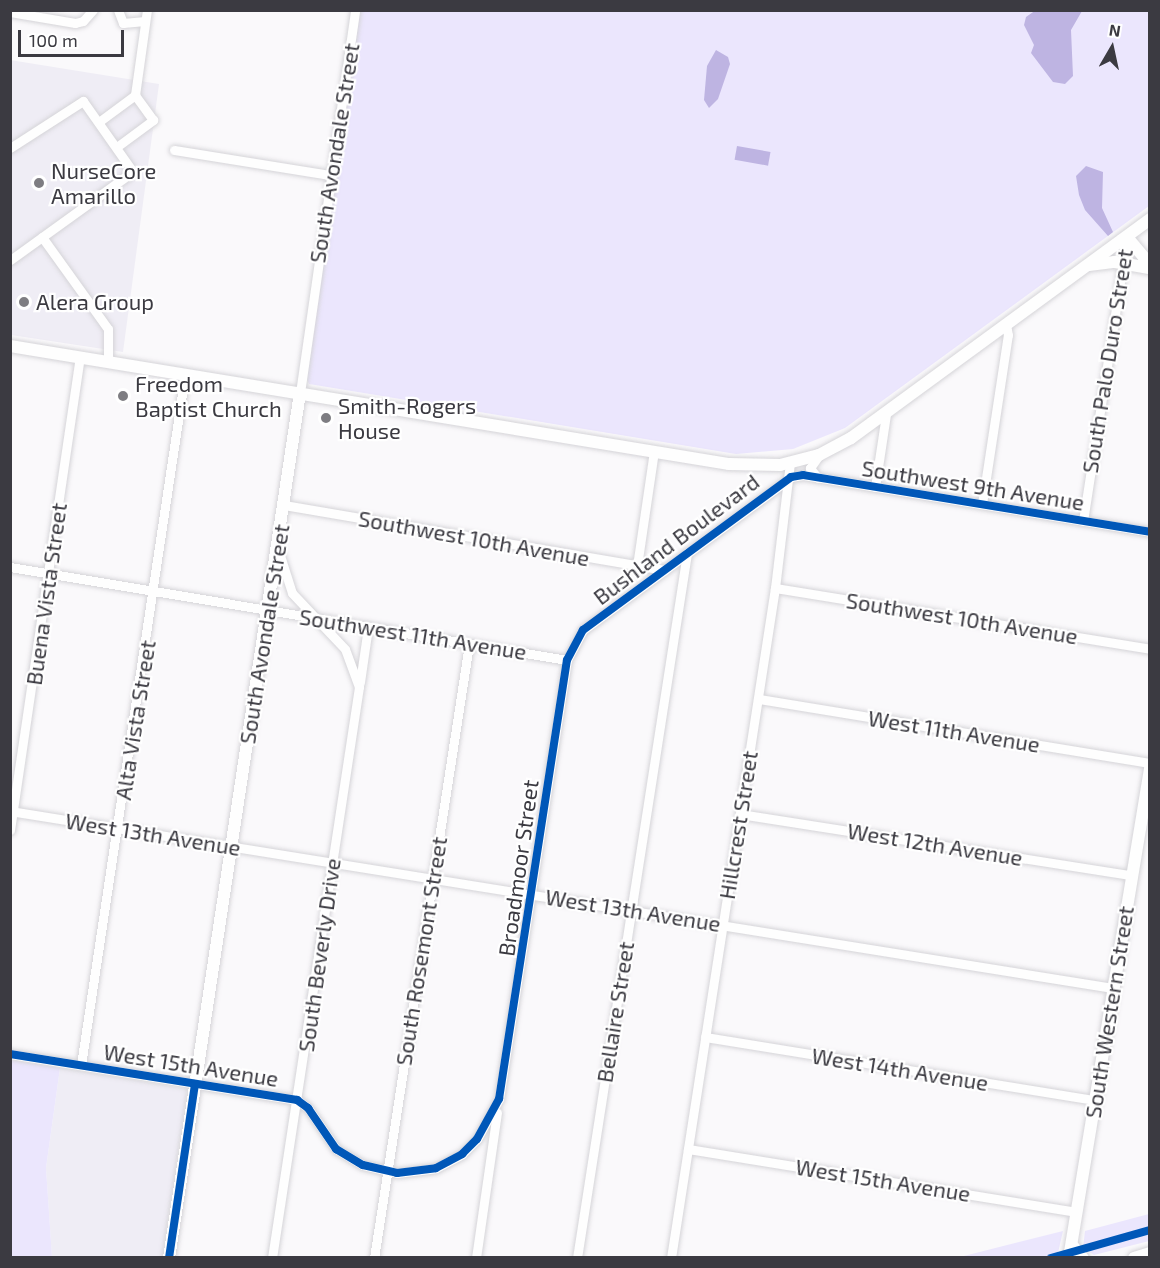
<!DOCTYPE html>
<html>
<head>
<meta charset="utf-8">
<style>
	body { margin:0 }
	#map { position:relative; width:1160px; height:1268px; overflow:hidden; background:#faf9fb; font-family:"Exo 2",sans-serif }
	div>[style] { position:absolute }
	.built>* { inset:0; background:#efedf5 }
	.green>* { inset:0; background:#ebe6fd }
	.water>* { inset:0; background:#beb4e2; transform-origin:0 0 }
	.roads { filter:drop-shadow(0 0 2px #d5d4d8) drop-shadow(0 0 2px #d5d4d8) }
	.minor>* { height:9px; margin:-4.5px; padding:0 4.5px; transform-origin:4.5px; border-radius:4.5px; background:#fefefe }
	.major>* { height:12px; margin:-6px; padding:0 6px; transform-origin:6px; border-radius:6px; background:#fefefe }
	.cycleway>* { height:8px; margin:-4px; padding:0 4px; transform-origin:4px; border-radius:4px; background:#0057b8 }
	.dots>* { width:16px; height:16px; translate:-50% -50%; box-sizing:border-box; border:3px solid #fff; border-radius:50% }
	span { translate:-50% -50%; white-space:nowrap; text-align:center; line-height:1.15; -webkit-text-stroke:4.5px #fff; paint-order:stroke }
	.street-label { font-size:22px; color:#3b3a41 }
	.poi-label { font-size:22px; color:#3b3a41 }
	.left { translate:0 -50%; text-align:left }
	.frame { position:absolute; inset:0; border:12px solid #3b3a41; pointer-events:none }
	.north { position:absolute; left:1082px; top:18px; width:60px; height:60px; -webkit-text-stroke:4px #fff; paint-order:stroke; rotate:9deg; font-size:16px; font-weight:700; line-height:24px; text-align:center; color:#3b3a41 }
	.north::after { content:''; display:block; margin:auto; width:21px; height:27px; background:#3b3a41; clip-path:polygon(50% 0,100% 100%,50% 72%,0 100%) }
	.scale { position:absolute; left:18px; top:30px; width:106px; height:27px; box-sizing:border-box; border:3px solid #3b3a41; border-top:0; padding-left:8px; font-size:18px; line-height:21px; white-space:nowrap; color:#3b3a41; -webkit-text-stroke:4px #fff; paint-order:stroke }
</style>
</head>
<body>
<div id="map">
	<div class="built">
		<i style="clip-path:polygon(10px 60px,159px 84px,123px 352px,11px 335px)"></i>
		<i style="clip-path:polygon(60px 1068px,187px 1089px,162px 1257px,52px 1258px,46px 1168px)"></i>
	</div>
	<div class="green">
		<i style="clip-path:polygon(360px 11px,1149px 11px,1149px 206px,845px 428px,793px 449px,736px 454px,309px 384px,305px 374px)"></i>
		<i style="clip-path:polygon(11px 1060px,60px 1068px,46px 1168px,52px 1257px,11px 1257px)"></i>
		<i style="clip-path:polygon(1149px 1214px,1149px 1241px,1094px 1255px,1083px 1248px,1085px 1231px)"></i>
		<i style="clip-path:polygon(1063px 1231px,1057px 1257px,960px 1257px)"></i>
	</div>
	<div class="water">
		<i style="clip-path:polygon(1036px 10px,1082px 11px,1071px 30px,1073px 76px,1065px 84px,1053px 82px,1031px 53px,1034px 45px,1024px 25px,1026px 17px)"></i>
		<i style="clip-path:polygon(716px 50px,728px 57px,730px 64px,718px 99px,709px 108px,704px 100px,707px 66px)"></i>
		<i style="left:737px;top:146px;width:34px;height:14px;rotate:10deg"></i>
		<i style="clip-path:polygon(1086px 166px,1103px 172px,1102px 208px,1113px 232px,1108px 236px,1085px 210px,1079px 195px,1076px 176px)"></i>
	</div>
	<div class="roads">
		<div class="minor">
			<i style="left:118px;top:10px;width:14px;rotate:69deg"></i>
			<i style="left:123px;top:23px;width:22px;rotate:-5deg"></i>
			<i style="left:10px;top:12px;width:66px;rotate:9.6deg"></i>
			<i style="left:75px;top:23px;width:8px;rotate:-14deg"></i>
			<i style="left:83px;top:21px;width:15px;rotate:-48deg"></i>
			<i style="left:100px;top:121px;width:44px;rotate:-36.6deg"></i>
			<i style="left:135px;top:95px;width:86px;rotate:-82deg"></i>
			<i style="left:118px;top:146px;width:44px;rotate:-36.6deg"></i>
			<i style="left:153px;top:120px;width:31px;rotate:-126deg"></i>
			<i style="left:10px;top:148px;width:87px;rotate:-32.8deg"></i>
			<i style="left:83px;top:101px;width:83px;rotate:54.8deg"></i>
			<i style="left:131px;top:169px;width:7px;rotate:117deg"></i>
			<i style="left:128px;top:175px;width:145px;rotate:144.2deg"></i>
			<i style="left:174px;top:150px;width:158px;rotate:9.1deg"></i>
			<i style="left:42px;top:237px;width:113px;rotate:54.3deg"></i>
			<i style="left:108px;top:329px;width:33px;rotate:90deg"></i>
			<i style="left:300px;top:393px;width:387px;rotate:-81.8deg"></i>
			<i style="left:818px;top:478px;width:13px;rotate:-129deg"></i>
			<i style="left:810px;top:468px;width:16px;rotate:-55deg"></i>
			<i style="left:875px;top:487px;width:74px;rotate:-81.4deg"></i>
			<i style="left:982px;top:504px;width:171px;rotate:-81.3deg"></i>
			<i style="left:1008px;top:335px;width:10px;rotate:-101deg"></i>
			<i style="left:284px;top:505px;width:386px;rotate:9.7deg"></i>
			<i style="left:1083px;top:521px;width:287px;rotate:-81.2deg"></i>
			<i style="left:637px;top:566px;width:116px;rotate:-81.6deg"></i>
			<i style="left:10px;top:567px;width:565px;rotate:9.48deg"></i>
			<i style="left:775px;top:588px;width:380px;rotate:9.2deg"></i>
			<i style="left:360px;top:682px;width:56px;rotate:-81.7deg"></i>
			<i style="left:759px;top:699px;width:396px;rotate:9.3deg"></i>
			<i style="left:10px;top:811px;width:1117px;rotate:9.12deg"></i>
			<i style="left:740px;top:814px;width:395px;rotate:8.9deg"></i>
			<i style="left:10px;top:830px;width:477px;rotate:-81.6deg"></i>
			<i style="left:705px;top:1037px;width:395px;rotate:9.2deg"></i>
			<i style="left:10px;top:1054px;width:291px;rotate:9.1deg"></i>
			<i style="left:297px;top:1100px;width:14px;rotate:36deg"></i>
			<i style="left:308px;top:1108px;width:50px;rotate:55.7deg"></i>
			<i style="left:336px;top:1149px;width:31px;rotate:31deg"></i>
			<i style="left:363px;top:1165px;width:35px;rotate:13deg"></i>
			<i style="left:397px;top:1173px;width:39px;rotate:-7deg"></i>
			<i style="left:436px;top:1168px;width:30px;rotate:-28deg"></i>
			<i style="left:462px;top:1154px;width:21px;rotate:-45deg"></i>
			<i style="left:477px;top:1139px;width:46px;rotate:-61.2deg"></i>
			<i style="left:499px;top:1099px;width:444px;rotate:-81.2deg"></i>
			<i style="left:567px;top:660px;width:34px;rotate:-62deg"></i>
			<i style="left:583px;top:630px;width:258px;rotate:-36.3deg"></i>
			<i style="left:791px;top:477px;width:12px;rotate:-9deg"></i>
			<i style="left:803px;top:475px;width:352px;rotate:9.3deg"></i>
			<i style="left:81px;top:1065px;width:699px;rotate:-81.44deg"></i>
			<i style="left:688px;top:1149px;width:394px;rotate:9.2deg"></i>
			<i style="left:272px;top:1258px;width:578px;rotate:-81.34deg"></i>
			<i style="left:359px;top:687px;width:40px;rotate:-110.2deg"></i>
			<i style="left:345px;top:649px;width:77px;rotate:-133.4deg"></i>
			<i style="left:292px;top:593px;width:46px;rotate:-107.7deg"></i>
			<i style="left:374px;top:1258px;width:621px;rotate:-81.2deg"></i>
			<i style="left:476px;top:1258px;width:147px;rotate:-81.8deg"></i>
			<i style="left:577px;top:1258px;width:714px;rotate:-81.13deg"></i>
			<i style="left:671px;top:1258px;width:678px;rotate:-81.18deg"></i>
			<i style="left:775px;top:588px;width:126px;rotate:-83.2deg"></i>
		</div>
		<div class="major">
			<i style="left:1127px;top:237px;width:35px;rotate:50deg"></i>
			<i style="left:1089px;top:265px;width:26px;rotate:-7deg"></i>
			<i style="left:1115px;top:262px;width:36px;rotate:10deg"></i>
			<i style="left:10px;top:346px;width:729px;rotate:9.32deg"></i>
			<i style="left:729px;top:464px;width:51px;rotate:1.1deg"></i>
			<i style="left:780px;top:465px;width:40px;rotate:-14.4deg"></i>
			<i style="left:819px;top:455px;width:36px;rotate:-28deg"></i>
			<i style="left:851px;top:438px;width:371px;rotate:-36.2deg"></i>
			<i style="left:1072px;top:1245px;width:17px;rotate:50deg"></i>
			<i style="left:169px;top:1258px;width:875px;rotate:-81.39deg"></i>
			<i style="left:1069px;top:1258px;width:498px;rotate:-80.6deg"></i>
			<i style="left:1134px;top:1258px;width:17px;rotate:-17deg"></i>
		</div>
	</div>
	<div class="cycleway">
		<i style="left:10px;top:1054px;width:291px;rotate:9.1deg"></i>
		<i style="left:297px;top:1100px;width:14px;rotate:36deg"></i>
		<i style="left:308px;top:1108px;width:50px;rotate:55.7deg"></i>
		<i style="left:336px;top:1149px;width:31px;rotate:31deg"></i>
		<i style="left:363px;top:1165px;width:35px;rotate:13deg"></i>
		<i style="left:397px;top:1173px;width:39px;rotate:-7deg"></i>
		<i style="left:436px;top:1168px;width:30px;rotate:-28deg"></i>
		<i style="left:462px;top:1154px;width:21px;rotate:-45deg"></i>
		<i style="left:477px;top:1139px;width:46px;rotate:-61.2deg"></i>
		<i style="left:499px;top:1099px;width:444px;rotate:-81.2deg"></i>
		<i style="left:567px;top:660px;width:34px;rotate:-62deg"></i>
		<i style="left:583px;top:630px;width:258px;rotate:-36.3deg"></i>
		<i style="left:791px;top:477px;width:12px;rotate:-9deg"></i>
		<i style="left:803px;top:475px;width:352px;rotate:9.3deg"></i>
		<i style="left:169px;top:1258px;width:176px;rotate:-81.5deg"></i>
		<i style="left:1051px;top:1258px;width:103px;rotate:-15.8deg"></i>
	</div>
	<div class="dots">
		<i style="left:39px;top:183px;background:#7e7d82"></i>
		<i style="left:24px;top:302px;background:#7e7d82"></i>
		<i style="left:123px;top:396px;background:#7e7d82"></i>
		<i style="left:326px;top:418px;background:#7e7d82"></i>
	</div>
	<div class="street-label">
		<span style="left:334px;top:153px;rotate:-81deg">South Avondale Street</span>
		<span style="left:1107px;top:361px;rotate:-81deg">South Palo Duro Street</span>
		<span style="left:973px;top:485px;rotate:9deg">Southwest 9th Avenue</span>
		<span style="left:474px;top:538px;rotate:10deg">Southwest 10th Avenue</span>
		<span style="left:676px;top:539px;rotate:-37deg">Bushland Boulevard</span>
		<span style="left:46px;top:594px;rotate:-82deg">Buena Vista Street</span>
		<span style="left:962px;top:618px;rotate:9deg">Southwest 10th Avenue</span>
		<span style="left:264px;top:634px;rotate:-81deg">South Avondale Street</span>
		<span style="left:413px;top:634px;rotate:9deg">Southwest 11th Avenue</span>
		<span style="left:135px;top:720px;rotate:-81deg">Alta Vista Street</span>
		<span style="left:954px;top:731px;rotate:9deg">West 11th Avenue</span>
		<span style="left:738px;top:825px;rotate:-81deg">Hillcrest Street</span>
		<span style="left:153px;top:834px;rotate:9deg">West 13th Avenue</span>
		<span style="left:935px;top:844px;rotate:9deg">West 12th Avenue</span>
		<span style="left:518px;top:868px;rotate:-82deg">Broadmoor Street</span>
		<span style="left:633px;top:910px;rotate:9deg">West 13th Avenue</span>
		<span style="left:421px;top:951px;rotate:-81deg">South Rosemont Street</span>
		<span style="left:319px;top:955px;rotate:-82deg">South Beverly Drive</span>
		<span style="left:615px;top:1012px;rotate:-81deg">Bellaire Street</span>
		<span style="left:1109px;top:1012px;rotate:-81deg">South Western Street</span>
		<span style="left:191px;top:1065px;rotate:9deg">West 15th Avenue</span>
		<span style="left:900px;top:1069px;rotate:9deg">West 14th Avenue</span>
		<span style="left:883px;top:1180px;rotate:9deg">West 15th Avenue</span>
	</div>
	<div class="poi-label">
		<span class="left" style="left:51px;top:183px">NurseCore<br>Amarillo</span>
		<span class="left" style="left:36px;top:302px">Alera Group</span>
		<span class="left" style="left:135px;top:396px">Freedom<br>Baptist Church</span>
		<span class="left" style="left:338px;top:418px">Smith-Rogers<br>House</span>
	</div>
	<div class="frame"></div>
	<div class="north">N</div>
	<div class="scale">100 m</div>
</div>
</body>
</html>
